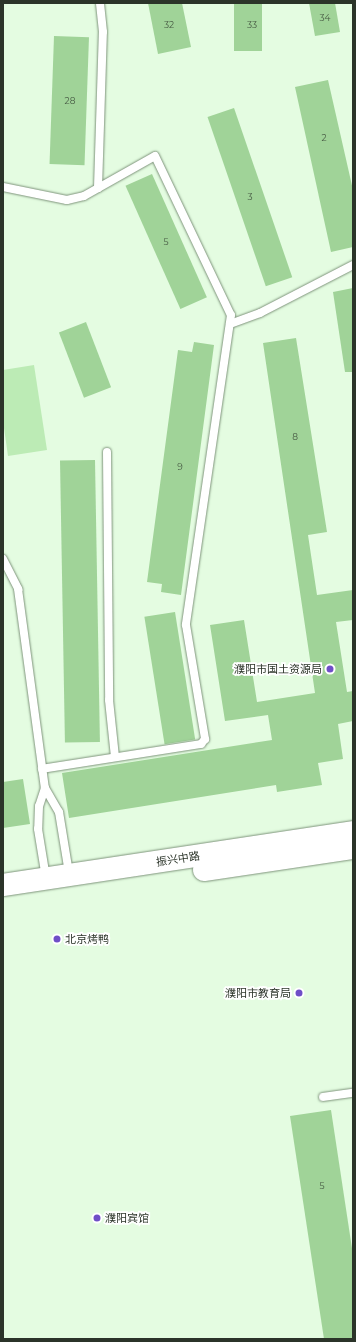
<!DOCTYPE html>
<html>
<head>
<meta charset="utf-8">
<style>
	body { margin:0 }
	#map { position:relative; width:356px; height:1342px; overflow:hidden; background:#e4fce1; font-family:Montserrat,"Noto Sans SC",sans-serif }
	div>[style] { position:absolute }
	.green>* { inset:0; background:#bcebb5 }
	.building>* { inset:0; background:#a0d398; transform-origin:0 0 }
	.roads { filter:drop-shadow(0 0 1px #7e947b) drop-shadow(0 0 1px #7e947b) }
	.lane>* { height:8px; margin:-4px; padding:0 4px; transform-origin:4px; border-radius:4px; background:#fff }
	.secondary>* { height:22px; margin:-11px; padding:0 11px; transform-origin:11px; border-radius:11px; background:#fff }
	.dots>* { width:11px; height:11px; translate:-50% -50%; box-sizing:border-box; border:2px solid #fff; border-radius:50% }
	span { translate:-50% -50%; white-space:nowrap; text-align:center; line-height:1.15; -webkit-text-stroke:3.5px #fff; paint-order:stroke }
	.number-label { font-size:9px; color:#485c45 }
	.number-label span { -webkit-text-stroke-width:0 }
	.poi-label { font-size:11px; color:#2b3429 }
	.right { translate:-100% -50%; text-align:right }
	.left { translate:0 -50%; text-align:left }
	.street-label { font-size:11px; color:#2b3429 }
	.frame { position:absolute; inset:0; border:4px solid #2b3429; pointer-events:none }
</style>
</head>
<body>
<div id="map">
	<div class="green">
		<i style="clip-path:polygon(34px 365px,47px 450px,8px 456px,3px 421px,3px 370px)"></i>
	</div>
	<div class="building">
		<i style="clip-path:polygon(148px 3px,182px 3px,191px 47px,158px 54px)"></i>
		<i style="left:234px;top:3px;width:28px;height:48px"></i>
		<i style="clip-path:polygon(309px 3px,335px 3px,340px 32px,315px 36px)"></i>
		<i style="left:54px;top:36px;width:35px;height:128px;rotate:2deg"></i>
		<i style="clip-path:polygon(328px 80px,353px 190px,353px 247px,331px 252px,295px 87px)"></i>
		<i style="left:234px;top:108px;width:179px;height:28px;rotate:71deg"></i>
		<i style="left:152px;top:174px;width:135px;height:29px;rotate:66deg"></i>
		<i style="clip-path:polygon(353px 288px,353px 372px,345px 372px,333px 292px)"></i>
		<i style="left:86px;top:322px;width:70px;height:29px;rotate:69deg"></i>
		<i style="clip-path:polygon(296px 338px,327px 532px,308px 535px,317px 595px,353px 590px,353px 620px,336px 622px,347px 692px,353px 691px,353px 721px,338px 724px,343px 759px,318px 763px,322px 785px,277px 792px,276px 785px,69px 818px,62px 773px,272px 740px,268px 715px,225px 721px,210px 625px,244px 620px,257px 702px,315px 693px,263px 343px)"></i>
		<i style="clip-path:polygon(194px 342px,214px 345px,181px 595px,161px 592px,162px 584px,147px 582px,178px 350px,192px 352px)"></i>
		<i style="left:95px;top:460px;width:282px;height:35px;rotate:89deg"></i>
		<i style="left:175px;top:612px;width:129px;height:31px;rotate:81deg"></i>
		<i style="clip-path:polygon(23px 779px,30px 824px,3px 828px,3px 782px)"></i>
		<i style="clip-path:polygon(331px 1110px,353px 1255px,353px 1339px,324px 1339px,290px 1116px)"></i>
	</div>
	<div class="roads">
		<div class="lane">
			<i style="left:3px;top:187px;width:65px;rotate:11.5deg"></i>
			<i style="left:67px;top:200px;width:17px;rotate:-13deg"></i>
			<i style="left:84px;top:196px;width:81px;rotate:-29.4deg"></i>
			<i style="left:155px;top:156px;width:176px;rotate:64.5deg"></i>
			<i style="left:231px;top:315px;width:313px;rotate:98.3deg"></i>
			<i style="left:186px;top:625px;width:116px;rotate:80.5deg"></i>
			<i style="left:205px;top:739px;width:6px;rotate:129deg"></i>
			<i style="left:201px;top:744px;width:161px;rotate:171.1deg"></i>
			<i style="left:98px;top:188px;width:156px;rotate:-88.2deg"></i>
			<i style="left:103px;top:32px;width:29px;rotate:-96deg"></i>
			<i style="left:230px;top:324px;width:32px;rotate:-20deg"></i>
			<i style="left:260px;top:313px;width:105px;rotate:-27.3deg"></i>
			<i style="left:107px;top:452px;width:248px;rotate:89.5deg"></i>
			<i style="left:109px;top:700px;width:57px;rotate:84deg"></i>
			<i style="left:3px;top:559px;width:34px;rotate:63deg"></i>
			<i style="left:18px;top:589px;width:201px;rotate:82.3deg"></i>
			<i style="left:45px;top:788px;width:19px;rotate:108deg"></i>
			<i style="left:39px;top:806px;width:23px;rotate:92deg"></i>
			<i style="left:38px;top:829px;width:50px;rotate:80.7deg"></i>
			<i style="left:45px;top:788px;width:28px;rotate:60deg"></i>
			<i style="left:59px;top:812px;width:62px;rotate:80.7deg"></i>
			<i style="left:323px;top:1097px;width:30px;rotate:-8deg"></i>
		</div>
		<div class="secondary">
			<i style="left:204px;top:870px;width:151px;rotate:-8.4deg"></i>
			<i style="left:3px;top:885px;width:354px;rotate:-8.6deg"></i>
		</div>
	</div>
	<div class="dots">
		<i style="left:330px;top:669px;background:#6f4ec7"></i>
		<i style="left:57px;top:939px;background:#6f4ec7"></i>
		<i style="left:299px;top:993px;background:#6f4ec7"></i>
		<i style="left:97px;top:1218px;background:#6f4ec7"></i>
	</div>
	<div class="number-label">
		<span style="left:325px;top:18px">34</span>
		<span style="left:169px;top:25px">32</span>
		<span style="left:252px;top:25px">33</span>
		<span style="left:70px;top:101px">28</span>
		<span style="left:324px;top:138px">2</span>
		<span style="left:250px;top:197px">3</span>
		<span style="left:166px;top:242px">5</span>
		<span style="left:295px;top:437px">8</span>
		<span style="left:180px;top:467px">9</span>
		<span style="left:322px;top:1186px">5</span>
	</div>
	<div class="poi-label">
		<span class="right" style="left:322px;top:669px">濮阳市国土资源局</span>
		<span class="left" style="left:65px;top:939px">北京烤鸭</span>
		<span class="right" style="left:291px;top:993px">濮阳市教育局</span>
		<span class="left" style="left:105px;top:1218px">濮阳宾馆</span>
	</div>
	<div class="street-label">
		<span style="left:178px;top:859px;rotate:-9deg">振兴中路</span>
	</div>
	<div class="frame"></div>
</div>
</body>
</html>
